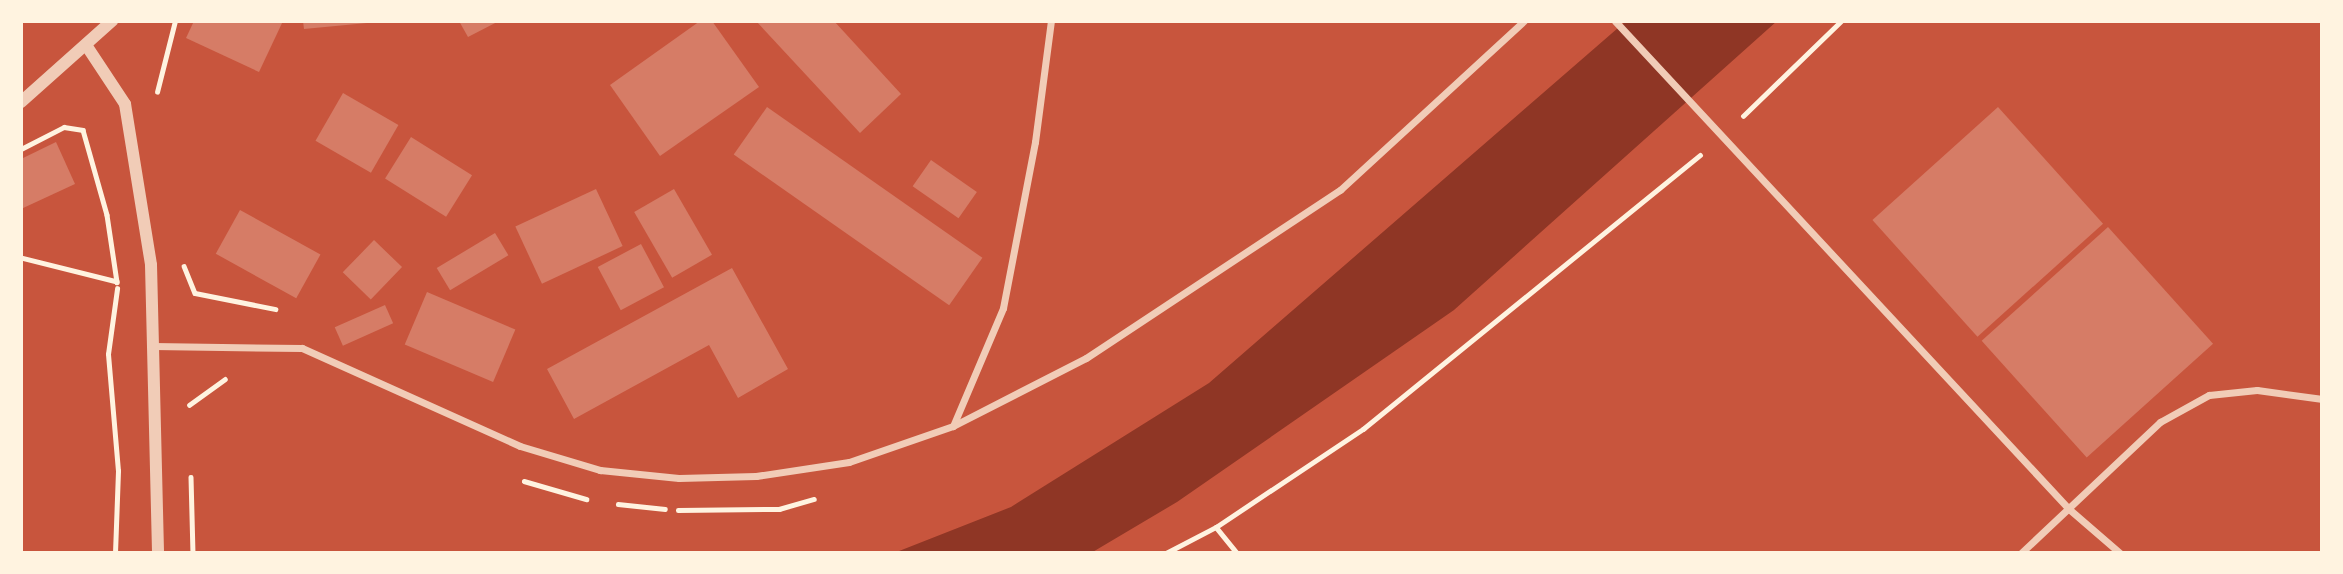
<!DOCTYPE html>
<html>
<head>
<meta charset="utf-8">
<style>
	body { margin:0 }
	#map { position:relative; width:2343px; height:574px; overflow:hidden; background:#c8553d; font-family:"Exo 2",sans-serif }
	div>[style] { position:absolute }
	.water>* { inset:0; background:#8f3625 }
	.building>* { inset:0; background:#d67c66; transform-origin:0 0 }
	.path>* { height:4.5px; margin:-2.25px; padding:0 2.25px; transform-origin:2.25px; border-radius:2.25px; background:#fff3e0 }
	.minor>* { height:7px; margin:-3.5px; padding:0 3.5px; transform-origin:3.5px; border-radius:3.5px; background:#f1ccb7 }
	.tertiary>* { height:12px; margin:-6px; padding:0 6px; transform-origin:6px; border-radius:6px; background:#f1ccb7 }
	span { translate:-50% -50%; white-space:nowrap; text-align:center; line-height:1.15; -webkit-text-stroke:7px #fff3e0; paint-order:stroke }
	.frame { position:absolute; inset:0; border:23px solid #fff3e0; pointer-events:none }
</style>
</head>
<body>
<div id="map">
	<div class="water">
		<i style="clip-path:polygon(1626px 21px,1777px 21px,1454px 310px,1177px 502px,1091px 553px,894px 553px,1011px 507px,1209px 383px)"></i>
	</div>
	<div class="building">
		<i style="clip-path:polygon(194px 21px,283px 21px,259px 72px,186px 38px)"></i>
		<i style="clip-path:polygon(303px 21px,367px 21px,367px 23px,304px 29px)"></i>
		<i style="clip-path:polygon(459px 21px,499px 21px,468px 37px)"></i>
		<i style="clip-path:polygon(700px 21px,712px 21px,759px 87px,660px 156px,610px 85px)"></i>
		<i style="clip-path:polygon(756px 21px,834px 21px,901px 94px,860px 133px)"></i>
		<i style="left:343px;top:93px;width:64px;height:55px;rotate:30deg"></i>
		<i style="left:767px;top:107px;width:263px;height:58px;rotate:35deg"></i>
		<i style="left:1998px;top:107px;width:157px;height:169px;rotate:48deg"></i>
		<i style="left:411px;top:137px;width:72px;height:49px;rotate:32deg"></i>
		<i style="clip-path:polygon(56px 142px,75px 184px,21px 209px,21px 159px)"></i>
		<i style="left:931px;top:160px;width:56px;height:32px;rotate:35deg"></i>
		<i style="left:596px;top:189px;width:63px;height:89px;rotate:65deg"></i>
		<i style="left:674px;top:189px;width:76px;height:46px;rotate:60deg"></i>
		<i style="left:240px;top:210px;width:92px;height:50px;rotate:29deg"></i>
		<i style="left:2108px;top:227px;width:157px;height:170px;rotate:48deg"></i>
		<i style="left:495px;top:233px;width:26px;height:68px;rotate:59deg"></i>
		<i style="left:374px;top:240px;width:39px;height:45px;rotate:44deg"></i>
		<i style="left:641px;top:244px;width:49px;height:49px;rotate:62deg"></i>
		<i style="clip-path:polygon(732px 268px,788px 369px,738px 398px,709px 345px,574px 419px,547px 369px)"></i>
		<i style="left:427px;top:292px;width:96px;height:57px;rotate:23deg"></i>
		<i style="left:385px;top:305px;width:20px;height:55px;rotate:66deg"></i>
	</div>
	<div class="path">
		<i style="left:157px;top:92px;width:73px;rotate:-75.8deg"></i>
		<i style="left:1743px;top:116px;width:136px;rotate:-44.1deg"></i>
		<i style="left:21px;top:149px;width:48px;rotate:-27.1deg"></i>
		<i style="left:64px;top:127px;width:19px;rotate:9deg"></i>
		<i style="left:83px;top:130px;width:88px;rotate:74.2deg"></i>
		<i style="left:107px;top:215px;width:68px;rotate:81.5deg"></i>
		<i style="left:117px;top:282px;width:99px;rotate:-166deg"></i>
		<i style="left:184px;top:266px;width:29px;rotate:68deg"></i>
		<i style="left:195px;top:293px;width:82px;rotate:11.3deg"></i>
		<i style="left:189px;top:405px;width:44px;rotate:-35.8deg"></i>
		<i style="left:191px;top:477px;width:76px;rotate:88.5deg"></i>
		<i style="left:524px;top:481px;width:65px;rotate:16.2deg"></i>
		<i style="left:618px;top:504px;width:47px;rotate:6.1deg"></i>
		<i style="left:678px;top:510px;width:101px;rotate:-0.6deg"></i>
		<i style="left:779px;top:509px;width:36px;rotate:-16deg"></i>
		<i style="left:1216px;top:527px;width:33px;rotate:51deg"></i>
		<i style="left:115px;top:553px;width:82px;rotate:-87.9deg"></i>
		<i style="left:118px;top:471px;width:117px;rotate:-94.9deg"></i>
		<i style="left:108px;top:354px;width:66px;rotate:-82.1deg"></i>
		<i style="left:1166px;top:553px;width:56px;rotate:-27.5deg"></i>
		<i style="left:1216px;top:527px;width:177px;rotate:-33.7deg"></i>
		<i style="left:1363px;top:429px;width:434px;rotate:-39.1deg"></i>
	</div>
	<div class="minor">
		<i style="left:1615px;top:21px;width:667px;rotate:47.07deg"></i>
		<i style="left:2069px;top:509px;width:67px;rotate:40.8deg"></i>
		<i style="left:153px;top:346px;width:149px;rotate:0.8deg"></i>
		<i style="left:302px;top:348px;width:239px;rotate:24.2deg"></i>
		<i style="left:520px;top:446px;width:84px;rotate:16.7deg"></i>
		<i style="left:600px;top:470px;width:79px;rotate:5.8deg"></i>
		<i style="left:679px;top:478px;width:77px;rotate:-1.5deg"></i>
		<i style="left:756px;top:476px;width:94px;rotate:-8.6deg"></i>
		<i style="left:849px;top:462px;width:110px;rotate:-19.1deg"></i>
		<i style="left:953px;top:426px;width:149px;rotate:-27.1deg"></i>
		<i style="left:1086px;top:358px;width:305px;rotate:-33.5deg"></i>
		<i style="left:1340px;top:190px;width:250px;rotate:-42.6deg"></i>
		<i style="left:953px;top:426px;width:128px;rotate:-67deg"></i>
		<i style="left:1003px;top:308px;width:169px;rotate:-79.1deg"></i>
		<i style="left:1035px;top:142px;width:122px;rotate:-82.5deg"></i>
		<i style="left:2021px;top:553px;width:191px;rotate:-43.3deg"></i>
		<i style="left:2160px;top:422px;width:56px;rotate:-28.9deg"></i>
		<i style="left:2209px;top:395px;width:48px;rotate:-5.9deg"></i>
		<i style="left:2257px;top:390px;width:66px;rotate:7.9deg"></i>
	</div>
	<div class="tertiary">
		<i style="left:86px;top:45px;width:71px;rotate:56.5deg"></i>
		<i style="left:125px;top:104px;width:163px;rotate:80.8deg"></i>
		<i style="left:151px;top:265px;width:288px;rotate:88.6deg"></i>
		<i style="left:21px;top:102px;width:122px;rotate:-41.7deg"></i>
	</div>
	<div class="frame"></div>
</div>
</body>
</html>
